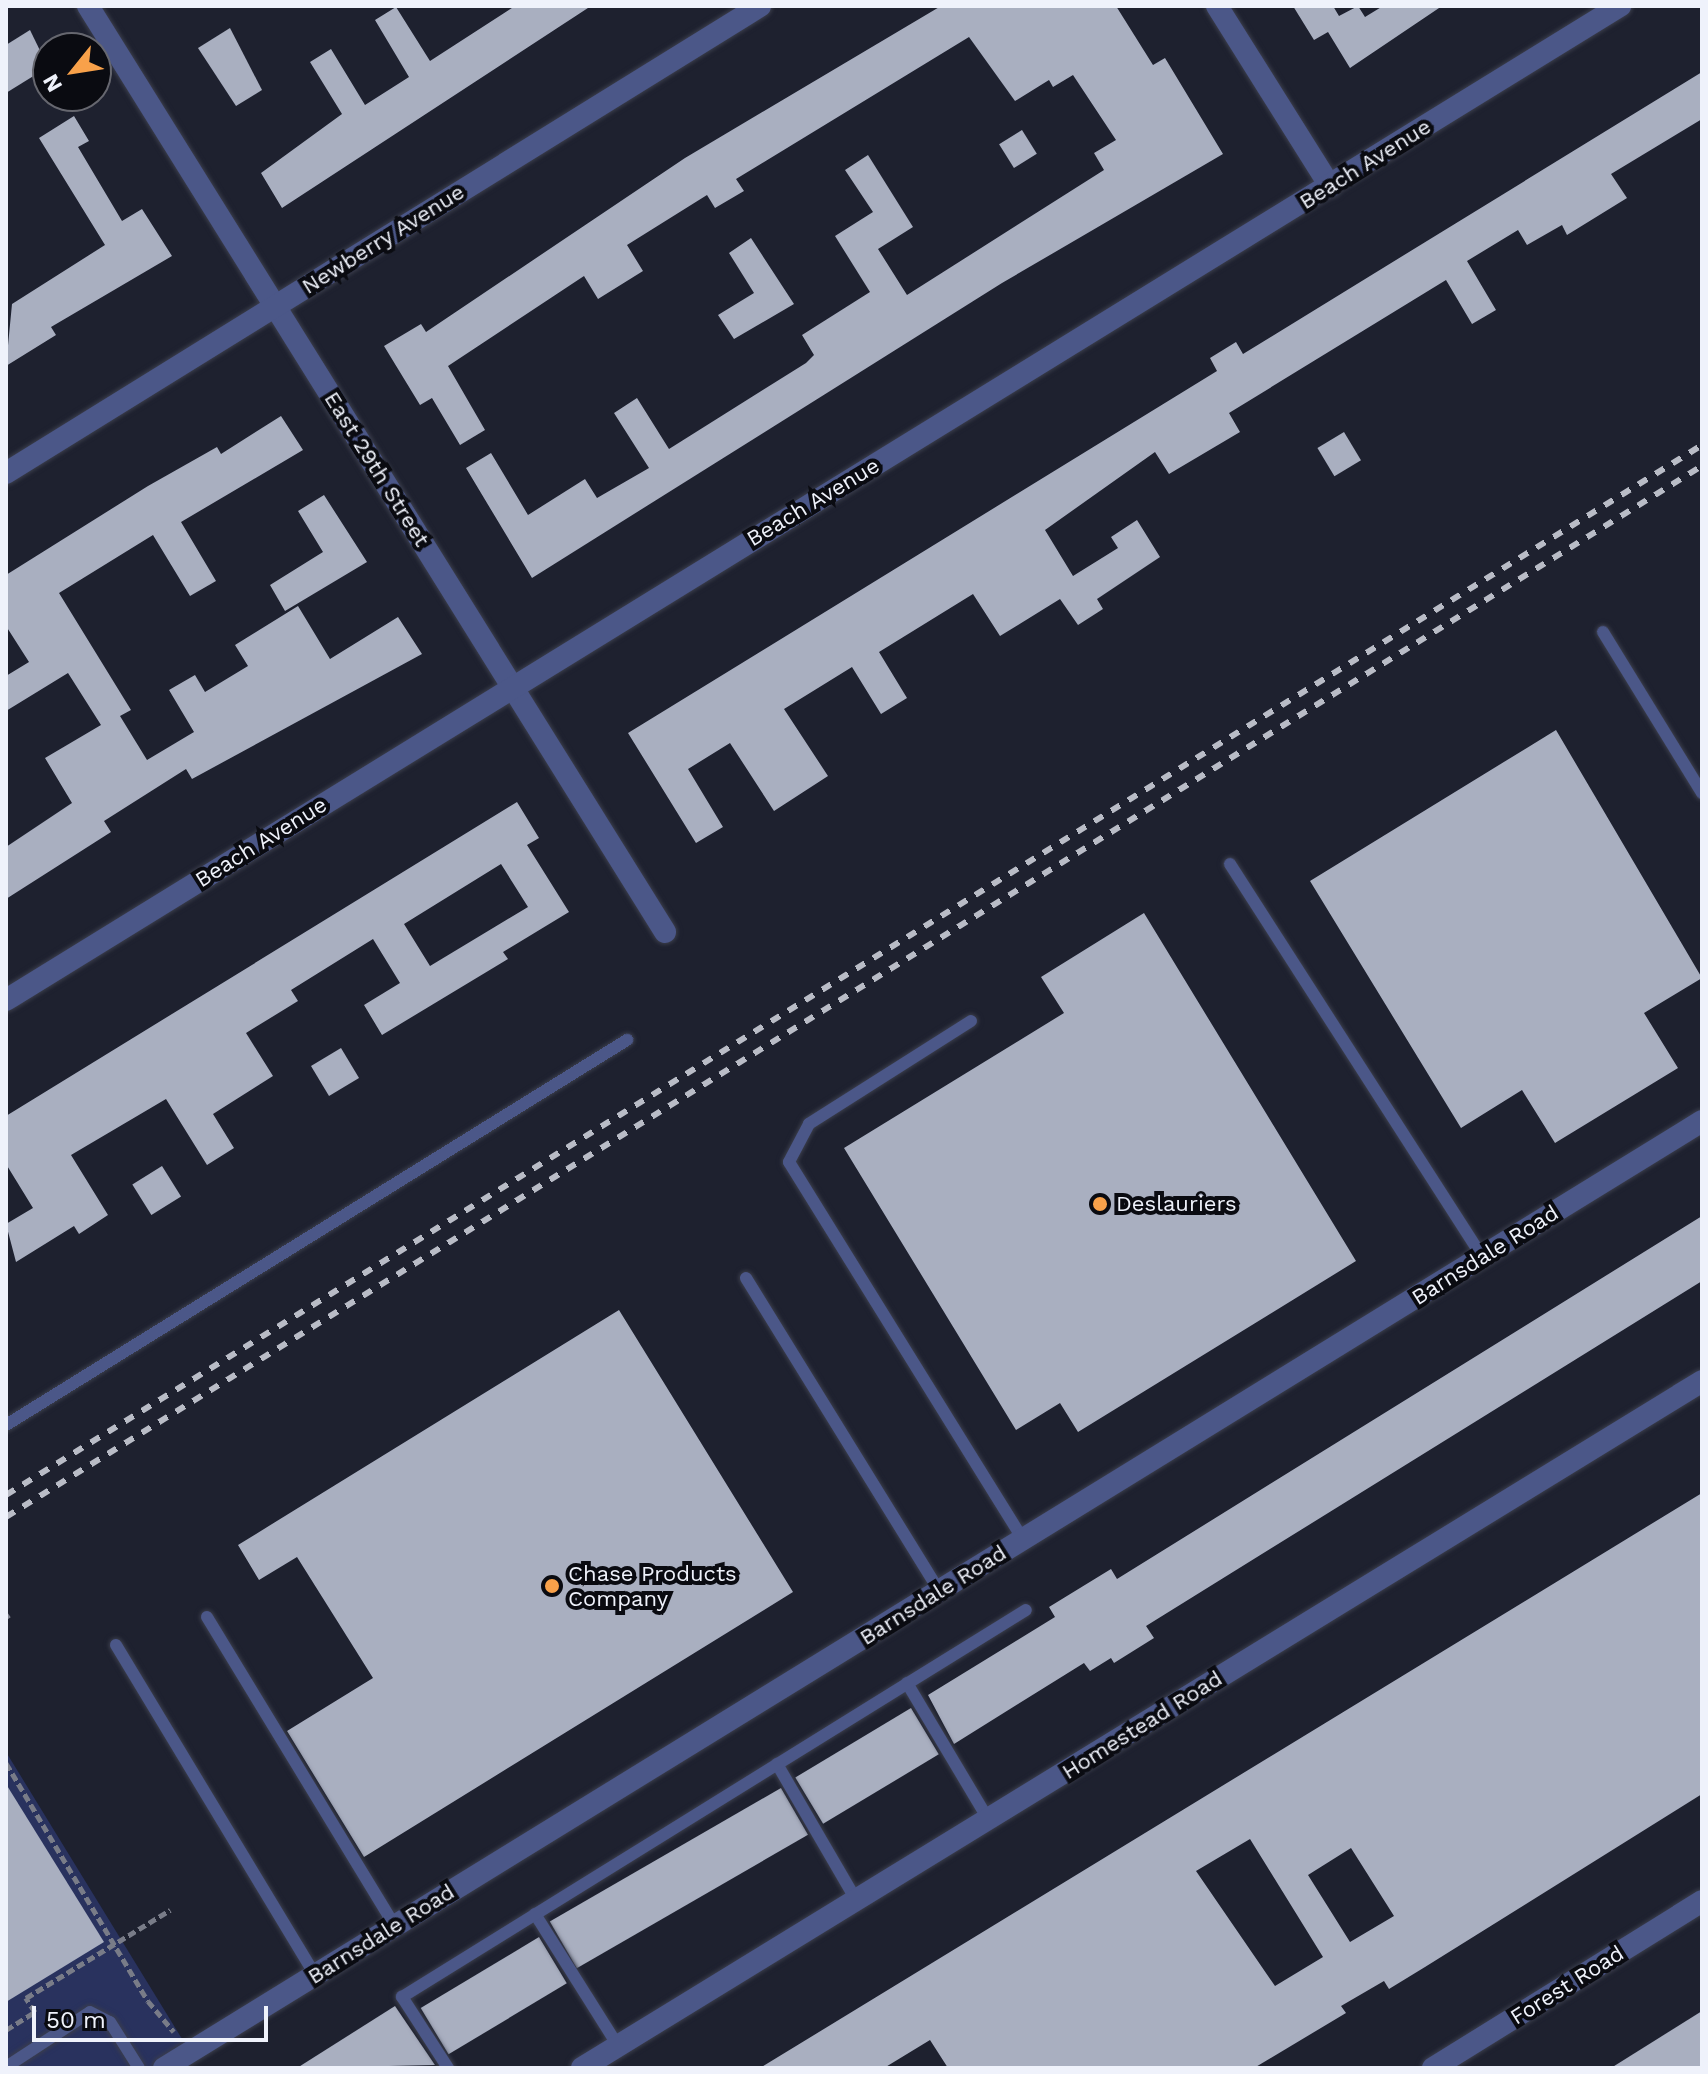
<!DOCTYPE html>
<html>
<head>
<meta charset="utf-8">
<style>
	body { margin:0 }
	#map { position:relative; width:1708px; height:2074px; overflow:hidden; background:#1e212f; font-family:"Work Sans",sans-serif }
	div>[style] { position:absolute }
	.green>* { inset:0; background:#29325e }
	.building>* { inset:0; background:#a9afc0; transform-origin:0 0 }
	.path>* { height:5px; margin-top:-2.5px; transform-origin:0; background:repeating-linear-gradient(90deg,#797c88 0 8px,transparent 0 12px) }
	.roads { filter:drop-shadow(0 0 2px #3b3e4c) drop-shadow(0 0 2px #3b3e4c) }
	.service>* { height:12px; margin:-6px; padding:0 6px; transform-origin:6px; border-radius:6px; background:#4b5788 }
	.minor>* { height:22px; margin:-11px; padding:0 11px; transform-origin:11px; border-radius:11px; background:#4b5788 }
	.rail>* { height:6px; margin-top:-3px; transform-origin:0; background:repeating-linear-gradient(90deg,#b9bcc6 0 10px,transparent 0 20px) }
	.dots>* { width:22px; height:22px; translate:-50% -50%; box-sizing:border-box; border:4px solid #0a0b11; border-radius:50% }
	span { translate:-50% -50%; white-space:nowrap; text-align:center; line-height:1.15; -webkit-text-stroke:8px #0a0b11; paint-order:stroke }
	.street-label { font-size:22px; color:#eff2fb }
	.poi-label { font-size:22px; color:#eff2fb }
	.left { translate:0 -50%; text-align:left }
	.frame { position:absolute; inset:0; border:8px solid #eff2fb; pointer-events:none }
	.north { position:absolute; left:32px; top:32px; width:80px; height:80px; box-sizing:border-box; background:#0a0b11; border:2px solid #66676f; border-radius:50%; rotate:240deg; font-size:22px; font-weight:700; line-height:32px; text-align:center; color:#eff2fb }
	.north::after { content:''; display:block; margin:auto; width:28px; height:36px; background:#f8a14a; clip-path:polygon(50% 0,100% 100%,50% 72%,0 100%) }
	.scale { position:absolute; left:32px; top:2006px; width:236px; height:36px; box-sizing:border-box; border:4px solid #eff2fb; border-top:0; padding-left:10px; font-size:24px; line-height:28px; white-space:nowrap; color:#eff2fb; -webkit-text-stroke:6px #0a0b11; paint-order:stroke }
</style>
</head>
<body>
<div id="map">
	<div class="green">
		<i style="clip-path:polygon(6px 1752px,187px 2047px,151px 2068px,6px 2068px)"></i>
	</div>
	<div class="building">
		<i style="clip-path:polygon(515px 6px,591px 6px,282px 208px,261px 173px,342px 114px,310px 62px,331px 49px,365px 105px,409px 77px,375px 20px,396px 7px,430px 61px)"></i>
		<i style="clip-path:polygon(941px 6px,1116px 6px,1153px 65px,1165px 58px,1223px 154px,1002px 283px,532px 578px,466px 468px,491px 453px,528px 515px,585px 479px,597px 498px,649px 468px,614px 413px,637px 398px,669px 449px,806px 363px,814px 355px,802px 335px,870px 292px,835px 236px,873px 212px,845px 170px,868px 155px,913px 227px,878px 249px,907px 295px,1104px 170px,1094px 153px,1116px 140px,1073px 75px,1053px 87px,1049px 80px,1015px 101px,969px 37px,736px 179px,744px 191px,715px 208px,707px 195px,627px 245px,643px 271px,598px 299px,584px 276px,448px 366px,485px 430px,460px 445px,432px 398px,420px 405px,384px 346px,421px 324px,426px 332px,685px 158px)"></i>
		<i style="clip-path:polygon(1293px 6px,1333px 6px,1339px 16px,1358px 6px,1365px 17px,1383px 6px,1442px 6px,1350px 68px,1328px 32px,1314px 40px)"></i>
		<i style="clip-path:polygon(230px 28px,262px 90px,236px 106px,198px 48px)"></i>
		<i style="clip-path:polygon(30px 30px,48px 67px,6px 93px,6px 45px)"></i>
		<i style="clip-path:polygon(1702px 72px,1702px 119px,1611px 174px,1627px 198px,1567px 235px,1562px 225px,1527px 245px,1518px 230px,1467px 261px,1496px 310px,1472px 324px,1446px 280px,1229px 413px,1240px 432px,1169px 474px,1155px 452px,1045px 530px,1073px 576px,1118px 548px,1111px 537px,1137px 520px,1160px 557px,1097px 599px,1103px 609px,1078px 625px,1060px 599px,1000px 636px,973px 594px,879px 652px,907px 698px,881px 714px,852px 667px,784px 709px,828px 776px,774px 811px,730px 743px,688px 769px,723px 827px,696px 843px,628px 733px,1217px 371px,1210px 358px,1236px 342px,1243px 354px)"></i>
		<i style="clip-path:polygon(74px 116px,89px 141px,78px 147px,122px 221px,142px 209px,172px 256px,51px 327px,56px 335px,6px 366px,12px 304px,105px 245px,39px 138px)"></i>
		<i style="left:1022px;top:130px;width:28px;height:27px;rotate:58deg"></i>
		<i style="clip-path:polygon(751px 238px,794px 304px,734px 339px,718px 315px,754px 293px,729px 253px)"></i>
		<i style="clip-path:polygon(281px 416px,303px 450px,181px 522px,216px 581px,190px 596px,153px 535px,59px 593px,131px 710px,120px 716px,147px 760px,194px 732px,169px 690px,195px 675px,205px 692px,248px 666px,235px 645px,298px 606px,330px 659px,398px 617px,422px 654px,192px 779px,186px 769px,104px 821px,111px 832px,6px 899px,6px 847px,72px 803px,45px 758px,101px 725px,68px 673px,6px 711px,6px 676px,29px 662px,6px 626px,6px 575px,148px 486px,217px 447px,221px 454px)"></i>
		<i style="left:1344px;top:432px;width:33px;height:31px;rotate:59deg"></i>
		<i style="clip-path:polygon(324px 495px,367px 562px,285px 611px,270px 585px,323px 552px,298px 511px)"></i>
		<i style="clip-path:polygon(1556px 730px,1702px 978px,1644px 1013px,1678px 1068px,1555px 1143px,1522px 1090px,1461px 1128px,1310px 881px)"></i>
		<i style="clip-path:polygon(evenodd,517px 802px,539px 838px,527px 845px,569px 912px,503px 952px,508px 959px,382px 1035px,364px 1005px,400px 983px,373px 939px,291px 990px,298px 1001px,246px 1033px,273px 1076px,213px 1114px,234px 1148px,207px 1165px,166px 1099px,71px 1155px,108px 1215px,79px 1234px,74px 1226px,16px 1262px,6px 1224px,33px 1208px,6px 1164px,6px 1116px,517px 802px,501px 864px,528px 907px,430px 966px,404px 924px,501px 864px)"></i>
		<i style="clip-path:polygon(1144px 913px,1356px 1261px,1078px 1432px,1060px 1403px,1016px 1430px,844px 1148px,1064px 1013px,1041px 977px)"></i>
		<i style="left:341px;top:1048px;width:35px;height:35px;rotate:59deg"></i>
		<i style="left:162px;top:1166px;width:36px;height:35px;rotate:58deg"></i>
		<i style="clip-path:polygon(1702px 1216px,1702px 1281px,1146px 1626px,1154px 1638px,1114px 1663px,1111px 1658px,1090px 1671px,1084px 1663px,954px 1744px,928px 1695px,1055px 1617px,1049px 1607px,1111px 1569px,1117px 1579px)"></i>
		<i style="clip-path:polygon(619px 1310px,793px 1592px,364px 1857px,287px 1731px,373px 1678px,297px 1557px,259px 1580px,238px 1545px)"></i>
		<i style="clip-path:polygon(evenodd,1702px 1493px,1702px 1794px,1425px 1967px,1389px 1989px,1384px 1981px,1341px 2006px,1346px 2013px,1254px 2068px,948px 2068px,930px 2040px,884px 2068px,760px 2068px,1702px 1493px,1250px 1839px,1323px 1957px,1275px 1986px,1196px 1871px,1250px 1839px,1702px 1493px,1351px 1848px,1394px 1916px,1350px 1942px,1308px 1875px,1351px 1848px)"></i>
		<i style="left:911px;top:1708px;width:54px;height:135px;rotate:59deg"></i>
		<i style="clip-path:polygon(6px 1784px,104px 1942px,6px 2002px)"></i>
		<i style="left:781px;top:1788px;width:54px;height:267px;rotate:60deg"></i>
		<i style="left:539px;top:1937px;width:54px;height:138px;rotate:59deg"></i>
		<i style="clip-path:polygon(395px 2006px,435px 2065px,297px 2068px)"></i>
		<i style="clip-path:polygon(1702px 2011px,1702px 2068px,1611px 2068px)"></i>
	</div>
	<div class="path">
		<i style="left:6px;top:1617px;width:4px;rotate:-34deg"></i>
		<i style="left:6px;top:1763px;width:277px;rotate:59.2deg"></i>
		<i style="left:148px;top:2001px;width:40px;rotate:50deg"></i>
		<i style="left:6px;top:2030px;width:34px;rotate:-32deg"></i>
		<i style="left:35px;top:2012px;width:17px;rotate:-123deg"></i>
		<i style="left:26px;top:1998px;width:169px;rotate:-31.4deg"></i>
	</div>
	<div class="roads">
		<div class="service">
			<i style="left:1603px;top:632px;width:189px;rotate:58.4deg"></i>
			<i style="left:1230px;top:864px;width:467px;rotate:57.3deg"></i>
			<i style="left:971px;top:1021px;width:192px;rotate:147.6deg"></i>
			<i style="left:809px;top:1124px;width:43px;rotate:117.8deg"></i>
			<i style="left:789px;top:1162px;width:444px;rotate:58.2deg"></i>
			<i style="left:746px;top:1278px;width:368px;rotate:58.3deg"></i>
			<i style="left:6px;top:1425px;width:731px;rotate:-31.8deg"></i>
			<i style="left:207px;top:1617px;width:362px;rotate:58.7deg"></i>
			<i style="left:116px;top:1645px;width:385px;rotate:58.9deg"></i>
			<i style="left:907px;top:1683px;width:158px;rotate:59.2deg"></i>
			<i style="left:777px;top:1764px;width:157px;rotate:59.8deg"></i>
			<i style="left:535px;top:1914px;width:156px;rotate:57.8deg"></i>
			<i style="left:6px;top:2067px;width:100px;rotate:-33.2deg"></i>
			<i style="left:90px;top:2012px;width:22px;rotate:27deg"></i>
			<i style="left:110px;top:2022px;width:54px;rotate:57.8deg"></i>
			<i style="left:448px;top:2068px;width:85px;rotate:-122.9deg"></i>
			<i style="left:402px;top:1997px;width:734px;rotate:-31.81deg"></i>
		</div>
		<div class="minor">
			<i style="left:88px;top:6px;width:1091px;rotate:58.07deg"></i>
			<i style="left:1217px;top:6px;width:213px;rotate:57.9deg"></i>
			<i style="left:6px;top:473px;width:887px;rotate:-31.77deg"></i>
			<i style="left:6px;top:1000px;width:1896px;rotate:-31.63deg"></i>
			<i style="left:164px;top:2068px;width:1806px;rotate:-31.62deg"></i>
			<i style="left:582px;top:2068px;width:1314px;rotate:-31.52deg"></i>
			<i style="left:1433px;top:2068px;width:317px;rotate:-31.8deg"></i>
		</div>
	</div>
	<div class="rail">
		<i style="left:6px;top:1495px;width:1995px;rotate:-31.76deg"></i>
		<i style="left:6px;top:1517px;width:1995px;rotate:-31.79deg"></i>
	</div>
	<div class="dots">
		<i style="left:1100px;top:1204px;background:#f8a14a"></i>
		<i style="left:552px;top:1586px;background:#f8a14a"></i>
	</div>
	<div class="street-label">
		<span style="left:1365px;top:164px;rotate:-32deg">Beach Avenue</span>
		<span style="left:383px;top:239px;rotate:-32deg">Newberry Avenue</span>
		<span style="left:377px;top:469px;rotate:58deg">East 29th Street</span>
		<span style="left:813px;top:502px;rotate:-31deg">Beach Avenue</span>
		<span style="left:261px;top:842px;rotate:-32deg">Beach Avenue</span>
		<span style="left:1485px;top:1255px;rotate:-32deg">Barnsdale Road</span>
		<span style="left:933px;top:1595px;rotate:-32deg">Barnsdale Road</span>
		<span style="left:1142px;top:1725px;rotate:-32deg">Homestead Road</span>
		<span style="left:381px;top:1934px;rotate:-32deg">Barnsdale Road</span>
		<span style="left:1567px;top:1985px;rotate:-32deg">Forest Road</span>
	</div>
	<div class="poi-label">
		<span class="left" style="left:1116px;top:1204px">Deslauriers</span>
		<span class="left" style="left:568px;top:1586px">Chase Products<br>Company</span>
	</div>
	<div class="frame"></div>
	<div class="north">N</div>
	<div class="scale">50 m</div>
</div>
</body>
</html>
